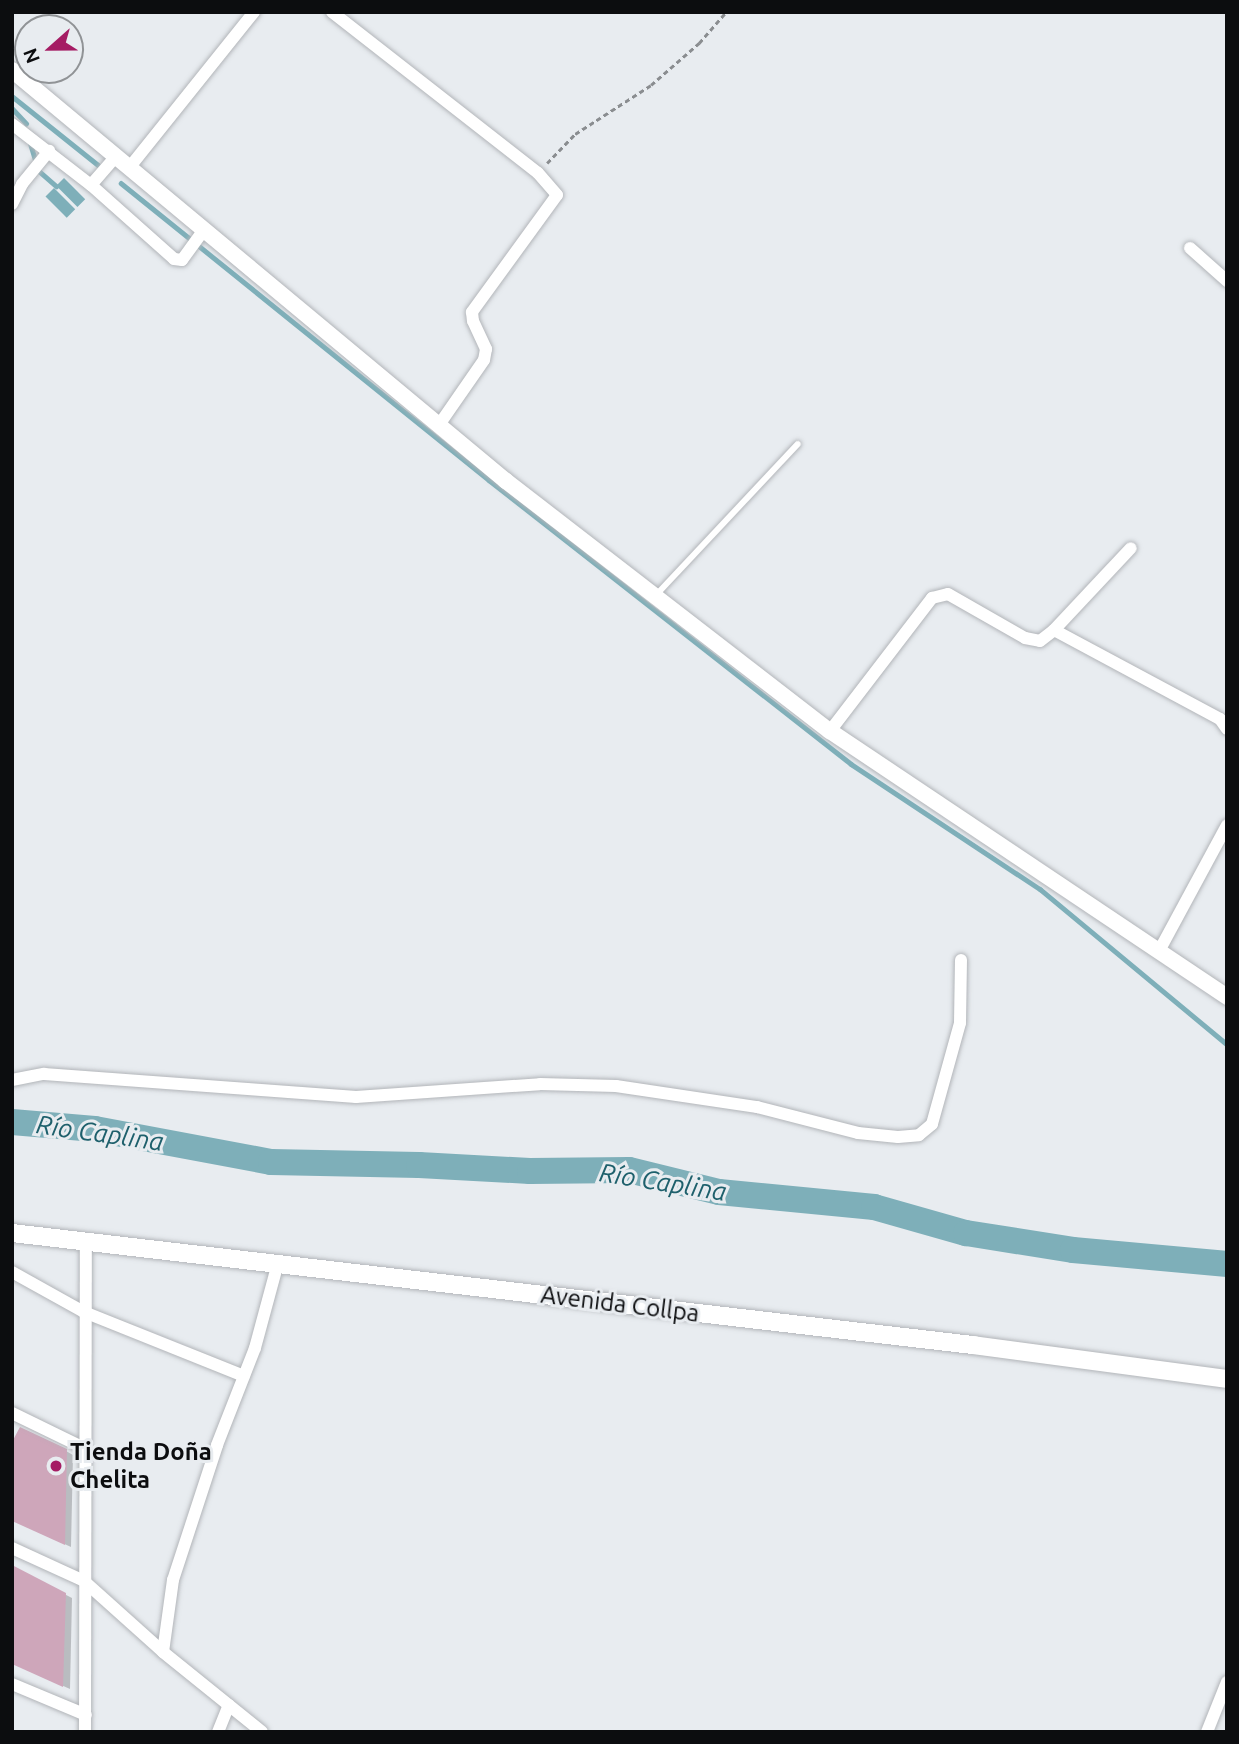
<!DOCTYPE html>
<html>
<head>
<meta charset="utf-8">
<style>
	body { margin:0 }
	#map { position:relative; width:1239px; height:1744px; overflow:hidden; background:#e8ecf0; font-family:Ubuntu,sans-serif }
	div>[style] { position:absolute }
	.water>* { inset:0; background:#7eafb9; transform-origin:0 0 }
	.shadow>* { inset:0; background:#0003 }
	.stream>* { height:4.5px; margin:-2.25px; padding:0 2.25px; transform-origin:2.25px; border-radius:2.25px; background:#7eafb9 }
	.river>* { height:26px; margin:-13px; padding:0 13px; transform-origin:13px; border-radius:13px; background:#7eafb9 }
	.building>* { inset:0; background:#cea6ba }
	.path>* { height:2.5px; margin-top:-1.25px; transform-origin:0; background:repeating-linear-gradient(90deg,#8a8d90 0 5px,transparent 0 8.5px) }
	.roads { filter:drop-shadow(0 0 2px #b2b5b9) drop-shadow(0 0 2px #b2b5b9) }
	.service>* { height:6px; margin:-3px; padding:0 3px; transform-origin:3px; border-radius:3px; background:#fff }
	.minor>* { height:12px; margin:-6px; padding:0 6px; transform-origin:6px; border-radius:6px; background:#fff }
	.tertiary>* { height:16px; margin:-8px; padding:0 8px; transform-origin:8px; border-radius:8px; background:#fff }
	.secondary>* { height:18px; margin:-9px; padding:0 9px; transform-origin:9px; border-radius:9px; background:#fff }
	.dots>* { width:19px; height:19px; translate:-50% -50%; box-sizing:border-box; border:4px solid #e8ecf0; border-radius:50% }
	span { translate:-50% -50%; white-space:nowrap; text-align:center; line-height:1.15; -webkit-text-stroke:6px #e8ecf0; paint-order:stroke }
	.street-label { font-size:24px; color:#0c0d0f }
	.poi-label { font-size:24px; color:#0c0d0f; font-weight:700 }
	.left { translate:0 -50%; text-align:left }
	.water-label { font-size:26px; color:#1e606c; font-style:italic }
	.frame { position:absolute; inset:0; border:14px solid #0c0d0f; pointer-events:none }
	.north { position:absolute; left:14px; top:14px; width:70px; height:70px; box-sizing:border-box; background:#e8ecf0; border:2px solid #909396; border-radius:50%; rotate:249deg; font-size:19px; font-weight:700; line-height:28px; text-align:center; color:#0c0d0f }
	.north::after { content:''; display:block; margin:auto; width:24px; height:32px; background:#a51c64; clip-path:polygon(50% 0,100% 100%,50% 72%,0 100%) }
</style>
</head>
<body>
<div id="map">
	<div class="water">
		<i style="left:64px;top:178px;width:30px;height:11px;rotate:45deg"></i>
		<i style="left:54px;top:188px;width:30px;height:12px;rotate:45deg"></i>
	</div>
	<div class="shadow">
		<i style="clip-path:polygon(66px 1451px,73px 1455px,71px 1547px,12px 1520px)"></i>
		<i style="clip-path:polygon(12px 1567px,72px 1598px,70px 1689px,12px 1663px)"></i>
	</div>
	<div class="stream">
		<i style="left:12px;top:96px;width:110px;rotate:38.7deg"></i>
		<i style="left:12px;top:108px;width:21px;rotate:47deg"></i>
		<i style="left:30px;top:142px;width:30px;rotate:73deg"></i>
		<i style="left:39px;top:171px;width:23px;rotate:41deg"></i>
		<i style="left:121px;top:183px;width:473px;rotate:38.9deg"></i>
		<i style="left:489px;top:480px;width:460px;rotate:38.1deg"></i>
		<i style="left:851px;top:764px;width:227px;rotate:33.5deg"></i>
		<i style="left:1040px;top:889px;width:243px;rotate:39.7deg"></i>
	</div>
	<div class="river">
		<i style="left:12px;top:1122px;width:83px;rotate:4.8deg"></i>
		<i style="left:95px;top:1129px;width:179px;rotate:10.6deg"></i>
		<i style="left:271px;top:1162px;width:148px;rotate:1.2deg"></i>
		<i style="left:419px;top:1165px;width:111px;rotate:3.1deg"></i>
		<i style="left:530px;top:1171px;width:99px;rotate:-0.6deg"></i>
		<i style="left:629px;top:1170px;width:93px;rotate:13.7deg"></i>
		<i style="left:719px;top:1192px;width:156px;rotate:5.5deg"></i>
		<i style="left:874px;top:1207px;width:96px;rotate:15.8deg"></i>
		<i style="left:966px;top:1233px;width:108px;rotate:9deg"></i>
		<i style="left:1073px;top:1250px;width:155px;rotate:5.2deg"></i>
	</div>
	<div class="building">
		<i style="clip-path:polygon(20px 1427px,67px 1449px,65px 1545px,12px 1521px,12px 1442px)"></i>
		<i style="clip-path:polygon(12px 1565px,66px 1593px,63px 1687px,12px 1664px)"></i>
	</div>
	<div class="path">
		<i style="left:547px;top:163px;width:40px;rotate:-46deg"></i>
		<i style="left:575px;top:134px;width:90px;rotate:-32.8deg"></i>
		<i style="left:651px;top:85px;width:64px;rotate:-41.2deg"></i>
		<i style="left:699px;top:43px;width:41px;rotate:-48.9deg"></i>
	</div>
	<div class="roads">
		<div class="service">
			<i style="left:656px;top:595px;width:207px;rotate:-46.8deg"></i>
		</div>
		<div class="minor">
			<i style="left:332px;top:12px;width:261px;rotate:38deg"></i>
			<i style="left:538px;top:173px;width:29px;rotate:49deg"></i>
			<i style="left:557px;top:195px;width:145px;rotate:126deg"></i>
			<i style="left:472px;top:312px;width:9px;rotate:84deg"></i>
			<i style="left:473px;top:321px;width:31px;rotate:65deg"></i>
			<i style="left:486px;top:349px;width:11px;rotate:100deg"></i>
			<i style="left:484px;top:360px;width:79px;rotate:124.7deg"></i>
			<i style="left:12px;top:124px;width:100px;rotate:37.7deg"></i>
			<i style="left:91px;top:185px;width:38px;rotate:-49deg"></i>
			<i style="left:129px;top:168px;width:200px;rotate:-51.3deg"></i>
			<i style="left:91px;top:185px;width:111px;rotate:41.7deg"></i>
			<i style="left:174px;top:259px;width:8px;rotate:7deg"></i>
			<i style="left:182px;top:260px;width:36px;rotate:-54deg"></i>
			<i style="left:12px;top:204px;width:22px;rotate:-63deg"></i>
			<i style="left:22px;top:184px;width:43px;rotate:-50.7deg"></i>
			<i style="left:1190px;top:248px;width:50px;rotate:41.7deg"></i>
			<i style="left:1054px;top:630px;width:188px;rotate:28.2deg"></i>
			<i style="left:1220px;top:719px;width:12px;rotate:55deg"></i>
			<i style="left:830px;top:731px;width:168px;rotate:-52.5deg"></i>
			<i style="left:932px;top:598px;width:16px;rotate:-14deg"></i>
			<i style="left:948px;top:594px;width:89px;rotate:29.7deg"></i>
			<i style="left:1025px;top:638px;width:15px;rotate:11deg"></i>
			<i style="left:1040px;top:641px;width:18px;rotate:-38deg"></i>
			<i style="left:1054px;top:630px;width:112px;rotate:-46.8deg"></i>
			<i style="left:1159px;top:951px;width:143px;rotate:-61.6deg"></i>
			<i style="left:12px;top:1080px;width:33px;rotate:-11deg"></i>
			<i style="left:44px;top:1074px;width:313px;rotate:4.2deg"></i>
			<i style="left:356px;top:1097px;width:184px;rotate:-4deg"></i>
			<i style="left:540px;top:1084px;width:76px;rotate:1.5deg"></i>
			<i style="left:616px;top:1086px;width:143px;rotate:8.5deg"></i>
			<i style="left:757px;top:1107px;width:104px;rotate:14.4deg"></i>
			<i style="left:858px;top:1133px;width:40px;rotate:5.7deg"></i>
			<i style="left:898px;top:1137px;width:21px;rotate:-5deg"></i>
			<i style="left:919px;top:1135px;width:17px;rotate:-40deg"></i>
			<i style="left:932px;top:1124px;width:105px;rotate:-74.5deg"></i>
			<i style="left:960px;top:1023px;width:63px;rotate:-89.1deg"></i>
			<i style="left:12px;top:1272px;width:82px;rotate:29.1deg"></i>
			<i style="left:84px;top:1312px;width:172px;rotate:21.8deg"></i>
			<i style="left:12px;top:1413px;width:82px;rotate:25.9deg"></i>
			<i style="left:12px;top:1548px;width:79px;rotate:24.6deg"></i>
			<i style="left:84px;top:1581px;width:106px;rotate:41.9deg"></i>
			<i style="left:163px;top:1652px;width:127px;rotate:38.9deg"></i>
			<i style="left:163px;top:1652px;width:73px;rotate:-82.1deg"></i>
			<i style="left:173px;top:1580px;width:142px;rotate:-71.9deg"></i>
			<i style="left:217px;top:1445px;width:104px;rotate:-68.6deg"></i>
			<i style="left:255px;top:1348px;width:88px;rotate:-74.9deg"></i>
			<i style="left:12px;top:1684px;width:80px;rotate:22.7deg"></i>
			<i style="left:85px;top:1732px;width:492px;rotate:-89.9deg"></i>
			<i style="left:218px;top:1732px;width:29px;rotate:-68deg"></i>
			<i style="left:1207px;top:1732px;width:54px;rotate:-68.2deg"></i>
		</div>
		<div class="tertiary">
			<i style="left:12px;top:70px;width:643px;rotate:39.76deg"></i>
			<i style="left:506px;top:481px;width:409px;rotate:37.7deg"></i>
			<i style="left:830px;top:731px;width:478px;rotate:33.8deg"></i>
		</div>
		<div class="secondary">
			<i style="left:12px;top:1233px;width:968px;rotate:6.65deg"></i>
			<i style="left:973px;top:1345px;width:256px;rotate:7.6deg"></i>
		</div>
	</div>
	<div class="dots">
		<i style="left:56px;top:1466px;background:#a51c64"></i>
	</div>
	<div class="street-label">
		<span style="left:620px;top:1304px;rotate:7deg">Avenida Collpa</span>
	</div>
	<div class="poi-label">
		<span class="left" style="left:70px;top:1466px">Tienda Doña<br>Chelita</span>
	</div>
	<div class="water-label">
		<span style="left:100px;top:1133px;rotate:8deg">Río Caplina</span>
		<span style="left:663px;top:1182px;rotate:9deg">Río Caplina</span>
	</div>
	<div class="frame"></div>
	<div class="north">N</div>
</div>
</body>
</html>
